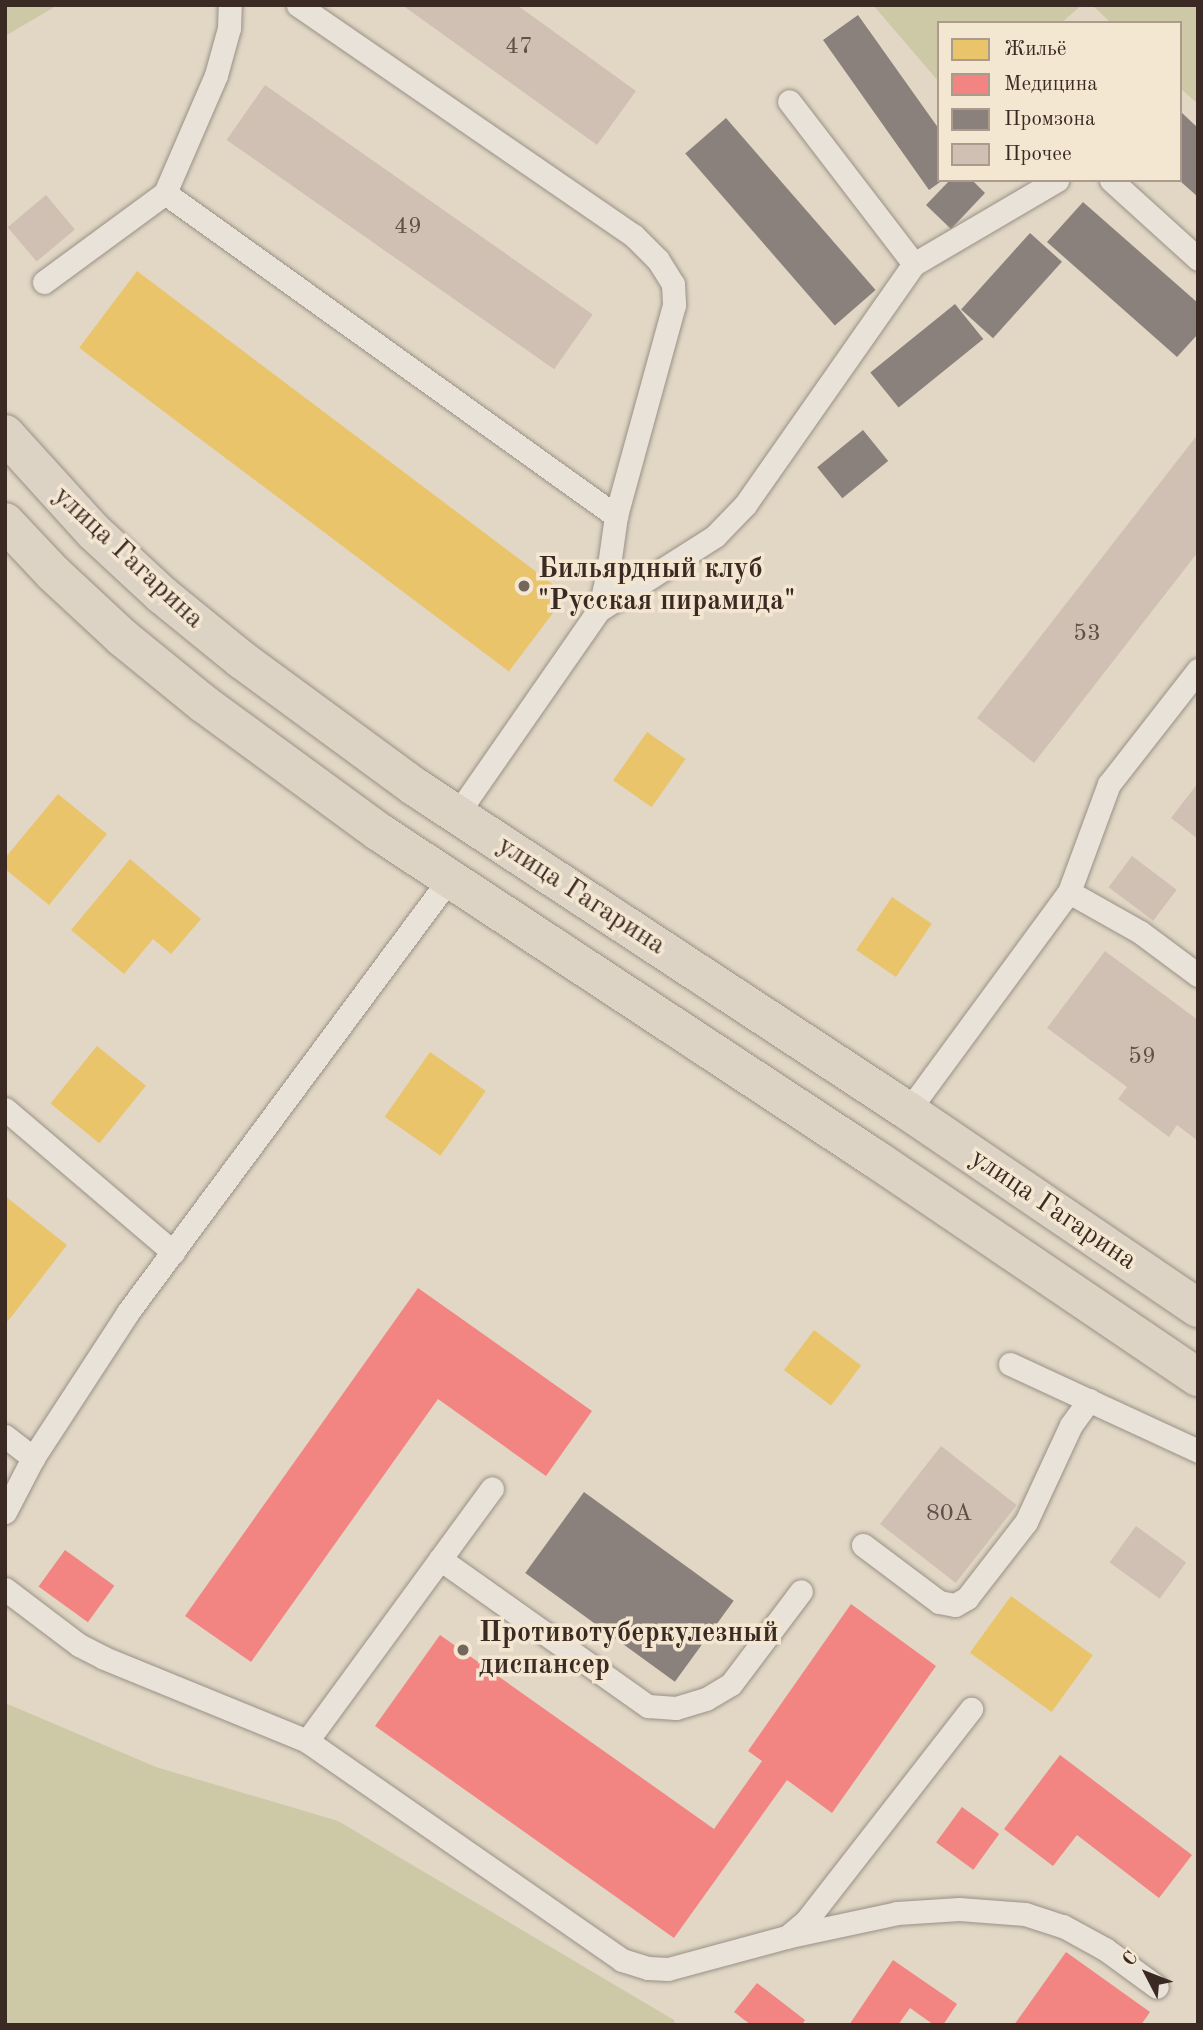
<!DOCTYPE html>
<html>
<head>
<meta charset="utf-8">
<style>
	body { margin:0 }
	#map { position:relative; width:1203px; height:2030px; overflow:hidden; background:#e2d7c5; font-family:"Old Standard TT",serif }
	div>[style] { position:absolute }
	.green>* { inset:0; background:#cdc9a6 }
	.homes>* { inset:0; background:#e9c46a; transform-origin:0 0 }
	.health>* { inset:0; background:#f28482; transform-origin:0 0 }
	.industry>* { inset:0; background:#8a817c; transform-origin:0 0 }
	.building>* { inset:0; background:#d0c0b4; transform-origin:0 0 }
	.roads { filter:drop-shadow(0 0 2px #999186) drop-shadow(0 0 2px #999186) }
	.lane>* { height:23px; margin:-11.5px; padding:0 11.5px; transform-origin:11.5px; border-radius:11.5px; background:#e8e2d9 }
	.primary>* { height:38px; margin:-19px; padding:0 19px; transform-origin:19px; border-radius:19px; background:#dcd3c4 }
	.dots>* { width:19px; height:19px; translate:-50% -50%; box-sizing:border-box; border:4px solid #f4e7d2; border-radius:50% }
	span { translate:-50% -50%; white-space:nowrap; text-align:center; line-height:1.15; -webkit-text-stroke:7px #f4e7d2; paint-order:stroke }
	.number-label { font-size:24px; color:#615048 }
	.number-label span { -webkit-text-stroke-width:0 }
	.street-label { font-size:28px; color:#3b2923 }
	.poi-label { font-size:28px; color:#3b2923; font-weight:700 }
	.left { translate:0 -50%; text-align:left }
	.frame { position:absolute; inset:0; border:7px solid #3b2923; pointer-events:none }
	.legend { position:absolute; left:937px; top:21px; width:245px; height:161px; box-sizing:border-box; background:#f4e7d2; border:2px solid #aa9b8c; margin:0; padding:9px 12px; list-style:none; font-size:21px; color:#3b2923 }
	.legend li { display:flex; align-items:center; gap:14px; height:35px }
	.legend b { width:35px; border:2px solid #aa9b8c }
	.north { position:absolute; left:1112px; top:1939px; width:70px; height:70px; -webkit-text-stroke:5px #f4e7d2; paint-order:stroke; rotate:312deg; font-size:19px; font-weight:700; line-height:28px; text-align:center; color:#3b2923 }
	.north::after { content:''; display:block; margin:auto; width:24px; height:32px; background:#3b2923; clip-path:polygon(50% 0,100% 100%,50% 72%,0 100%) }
</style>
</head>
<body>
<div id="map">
	<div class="green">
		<i style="clip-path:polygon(5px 5px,58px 5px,5px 36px)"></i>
		<i style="clip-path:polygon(873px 5px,1082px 5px,1061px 23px,939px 23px,939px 82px)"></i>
		<i style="clip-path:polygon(1092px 5px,1198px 5px,1198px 104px,1180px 88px,1180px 23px,1111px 23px)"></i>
		<i style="clip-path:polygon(5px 1703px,156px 1767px,338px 1821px,674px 2020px,675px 2025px,5px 2025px)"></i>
	</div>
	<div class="homes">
		<i style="left:137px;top:271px;width:538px;height:96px;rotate:37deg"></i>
		<i style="left:647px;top:732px;width:47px;height:59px;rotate:35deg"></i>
		<i style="clip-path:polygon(58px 794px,107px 834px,49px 905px,5px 869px,5px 858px)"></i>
		<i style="clip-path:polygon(130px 859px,201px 919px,171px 954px,153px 939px,124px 974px,71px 930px)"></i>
		<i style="left:892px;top:897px;width:48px;height:64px;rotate:34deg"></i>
		<i style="left:97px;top:1046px;width:63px;height:74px;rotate:39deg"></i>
		<i style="left:430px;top:1052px;width:68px;height:79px;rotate:35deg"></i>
		<i style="clip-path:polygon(5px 1196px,67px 1245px,8px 1321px,5px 1319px)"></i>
		<i style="left:814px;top:1330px;width:59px;height:50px;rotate:37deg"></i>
		<i style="left:1011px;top:1596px;width:101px;height:70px;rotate:36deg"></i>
	</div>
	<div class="health">
		<i style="clip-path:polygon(418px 1288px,592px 1411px,546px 1476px,438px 1399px,251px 1662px,185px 1616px)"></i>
		<i style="left:65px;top:1550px;width:61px;height:45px;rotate:36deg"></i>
		<i style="clip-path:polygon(851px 1604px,936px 1666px,832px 1813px,787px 1780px,674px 1938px,375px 1726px,440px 1635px,714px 1829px,762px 1761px,748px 1751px)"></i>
		<i style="clip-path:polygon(1060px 1755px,1192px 1855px,1159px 1898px,1077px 1835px,1053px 1866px,1004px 1829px)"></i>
		<i style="left:962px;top:1807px;width:46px;height:44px;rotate:36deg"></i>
		<i style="clip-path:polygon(1066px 1952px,1150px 2012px,1141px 2025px,1014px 2025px)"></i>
		<i style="clip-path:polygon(893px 1960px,957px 2004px,943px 2025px,934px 2025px,910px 2008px,898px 2025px,849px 2025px)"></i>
		<i style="clip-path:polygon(757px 1983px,805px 2020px,802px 2025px,751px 2025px,734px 2012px)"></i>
	</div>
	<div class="industry">
		<i style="clip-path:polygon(858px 15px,939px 129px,939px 180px,943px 180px,929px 190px,823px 40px)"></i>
		<i style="clip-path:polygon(1180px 111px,1198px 128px,1198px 197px,1180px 181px)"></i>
		<i style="left:726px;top:118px;width:228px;height:54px;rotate:49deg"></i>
		<i style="clip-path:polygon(950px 180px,972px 180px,985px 193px,951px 229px,926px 205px)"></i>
		<i style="clip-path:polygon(1083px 202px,1198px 303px,1198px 334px,1177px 357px,1047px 242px)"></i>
		<i style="left:1030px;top:233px;width:43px;height:103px;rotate:42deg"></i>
		<i style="left:955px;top:304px;width:45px;height:109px;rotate:51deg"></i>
		<i style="left:863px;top:430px;width:40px;height:59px;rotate:51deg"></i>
		<i style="left:584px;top:1492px;width:185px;height:100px;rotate:36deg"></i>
	</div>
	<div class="building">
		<i style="clip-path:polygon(402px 5px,517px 5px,636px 91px,597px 145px)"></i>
		<i style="left:265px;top:85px;width:400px;height:67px;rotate:35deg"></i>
		<i style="left:46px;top:195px;width:45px;height:50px;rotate:50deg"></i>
		<i style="clip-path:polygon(1198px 434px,1198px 552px,1034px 763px,977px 718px)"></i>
		<i style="clip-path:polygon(1198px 783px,1198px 839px,1171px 818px)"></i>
		<i style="left:1132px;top:856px;width:56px;height:39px;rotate:37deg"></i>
		<i style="clip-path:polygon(1105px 951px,1198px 1020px,1198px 1141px,1177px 1125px,1169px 1137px,1118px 1099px,1127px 1087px,1047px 1028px)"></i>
		<i style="left:941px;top:1446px;width:96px;height:99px;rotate:38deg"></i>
		<i style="left:1136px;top:1526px;width:62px;height:45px;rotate:36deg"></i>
	</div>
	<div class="roads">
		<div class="lane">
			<i style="left:298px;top:5px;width:406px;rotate:34.5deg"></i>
			<i style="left:633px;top:235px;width:35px;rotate:45deg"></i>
			<i style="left:658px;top:260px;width:28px;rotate:58deg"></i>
			<i style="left:673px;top:284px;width:21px;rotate:87deg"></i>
			<i style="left:674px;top:305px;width:219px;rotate:105.4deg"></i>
			<i style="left:1111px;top:180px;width:118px;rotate:42.2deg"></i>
			<i style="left:165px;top:193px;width:129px;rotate:-66.6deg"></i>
			<i style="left:216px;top:75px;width:49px;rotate:-74.5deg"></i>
			<i style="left:229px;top:28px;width:23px;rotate:-88deg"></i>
			<i style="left:914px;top:264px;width:166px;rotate:-30.4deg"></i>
			<i style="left:44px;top:282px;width:150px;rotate:-36.3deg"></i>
			<i style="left:165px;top:193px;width:555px;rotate:35.61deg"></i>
			<i style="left:616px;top:516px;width:57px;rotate:98.1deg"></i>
			<i style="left:608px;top:572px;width:39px;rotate:103deg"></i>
			<i style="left:457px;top:814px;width:249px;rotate:-55.2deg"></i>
			<i style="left:599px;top:610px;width:138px;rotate:-32.5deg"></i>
			<i style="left:715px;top:536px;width:43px;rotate:-45.9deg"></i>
			<i style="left:745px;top:505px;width:294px;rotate:-55deg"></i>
			<i style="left:914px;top:264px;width:205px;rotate:-127.5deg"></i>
			<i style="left:1069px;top:892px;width:81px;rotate:29.4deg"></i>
			<i style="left:1140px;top:932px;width:72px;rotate:36.6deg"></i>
			<i style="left:5px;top:1109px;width:221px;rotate:40.4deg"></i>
			<i style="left:908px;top:1111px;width:272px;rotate:-53.7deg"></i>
			<i style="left:1069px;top:892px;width:115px;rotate:-69.7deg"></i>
			<i style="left:1109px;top:784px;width:145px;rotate:-52deg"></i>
			<i style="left:1010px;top:1364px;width:207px;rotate:24.8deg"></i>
			<i style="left:5px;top:1436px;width:36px;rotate:38deg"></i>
			<i style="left:5px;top:1512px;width:61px;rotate:-62.6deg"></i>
			<i style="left:33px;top:1458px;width:174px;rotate:-56.9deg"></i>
			<i style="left:128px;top:1312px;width:540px;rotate:-53.43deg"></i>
			<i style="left:863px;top:1545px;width:95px;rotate:36.9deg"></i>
			<i style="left:939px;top:1602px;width:16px;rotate:11deg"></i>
			<i style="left:955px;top:1605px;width:14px;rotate:-30deg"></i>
			<i style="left:967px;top:1598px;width:96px;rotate:-52.2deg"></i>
			<i style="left:1026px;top:1522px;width:107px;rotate:-65.1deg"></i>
			<i style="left:1071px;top:1425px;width:31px;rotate:-54deg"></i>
			<i style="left:440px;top:1559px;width:255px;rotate:35.3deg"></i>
			<i style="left:648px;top:1706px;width:28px;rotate:4deg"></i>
			<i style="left:676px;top:1708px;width:31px;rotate:-17deg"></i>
			<i style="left:706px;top:1699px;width:29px;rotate:-31deg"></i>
			<i style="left:731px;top:1684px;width:116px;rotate:-53deg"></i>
			<i style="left:5px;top:1589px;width:93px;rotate:37.1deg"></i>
			<i style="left:79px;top:1645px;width:28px;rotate:27deg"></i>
			<i style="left:104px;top:1658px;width:219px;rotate:22.2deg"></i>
			<i style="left:307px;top:1741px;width:384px;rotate:34.8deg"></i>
			<i style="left:622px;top:1960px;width:27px;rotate:17deg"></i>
			<i style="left:648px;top:1968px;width:20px;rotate:3deg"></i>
			<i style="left:668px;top:1969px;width:123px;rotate:-15.1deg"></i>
			<i style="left:787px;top:1937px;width:25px;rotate:-40deg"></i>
			<i style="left:806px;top:1921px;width:269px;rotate:-52.1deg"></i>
			<i style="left:307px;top:1741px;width:313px;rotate:-53.8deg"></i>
			<i style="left:790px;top:1936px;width:109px;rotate:-12.1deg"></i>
			<i style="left:897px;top:1913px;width:62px;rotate:-3.7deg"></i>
			<i style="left:959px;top:1909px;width:66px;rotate:4.3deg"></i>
			<i style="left:1025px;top:1914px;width:40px;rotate:18deg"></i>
			<i style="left:1063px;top:1926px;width:48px;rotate:28.7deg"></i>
			<i style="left:1105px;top:1949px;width:64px;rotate:36.2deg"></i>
		</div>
		<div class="primary">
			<i style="left:5px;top:434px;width:132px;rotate:47.8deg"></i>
			<i style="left:94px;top:532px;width:93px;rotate:42.8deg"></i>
			<i style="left:162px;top:595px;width:103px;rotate:39.1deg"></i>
			<i style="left:242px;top:660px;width:215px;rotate:36.3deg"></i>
			<i style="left:415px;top:787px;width:590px;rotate:33.31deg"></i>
			<i style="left:908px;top:1111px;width:351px;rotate:34.2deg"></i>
			<i style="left:5px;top:522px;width:70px;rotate:46.7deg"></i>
			<i style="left:53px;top:573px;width:96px;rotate:42.9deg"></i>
			<i style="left:123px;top:638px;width:104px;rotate:39.2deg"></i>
			<i style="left:204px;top:704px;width:217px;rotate:36.2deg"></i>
			<i style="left:379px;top:832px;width:593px;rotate:33.37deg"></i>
			<i style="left:874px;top:1158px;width:391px;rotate:34.1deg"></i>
		</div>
	</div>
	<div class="dots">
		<i style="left:524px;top:586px;background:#75665c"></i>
		<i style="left:463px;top:1650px;background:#75665c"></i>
	</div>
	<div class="number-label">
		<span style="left:519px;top:48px">47</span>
		<span style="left:408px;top:228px">49</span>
		<span style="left:1087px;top:635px">53</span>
		<span style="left:1142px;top:1058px">59</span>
		<span style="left:949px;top:1515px">80А</span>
	</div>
	<div class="street-label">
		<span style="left:128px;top:558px;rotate:43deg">улица Гагарина</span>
		<span style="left:581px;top:896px;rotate:33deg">улица Гагарина</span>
		<span style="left:1053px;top:1210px;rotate:34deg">улица Гагарина</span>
	</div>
	<div class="poi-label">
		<span class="left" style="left:538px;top:586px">Бильярдный клуб<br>"Русская пирамида"</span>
		<span class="left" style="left:479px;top:1650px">Противотуберкулезный<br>диспансер</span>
	</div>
	<div class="frame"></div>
	<ul class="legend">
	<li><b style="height:19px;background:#e9c46a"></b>Жильё</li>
	<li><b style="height:19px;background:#f28482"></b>Медицина</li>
	<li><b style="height:19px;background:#8a817c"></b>Промзона</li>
	<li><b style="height:19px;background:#d0c0b4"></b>Прочее</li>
	</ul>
	<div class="north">С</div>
</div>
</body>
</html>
